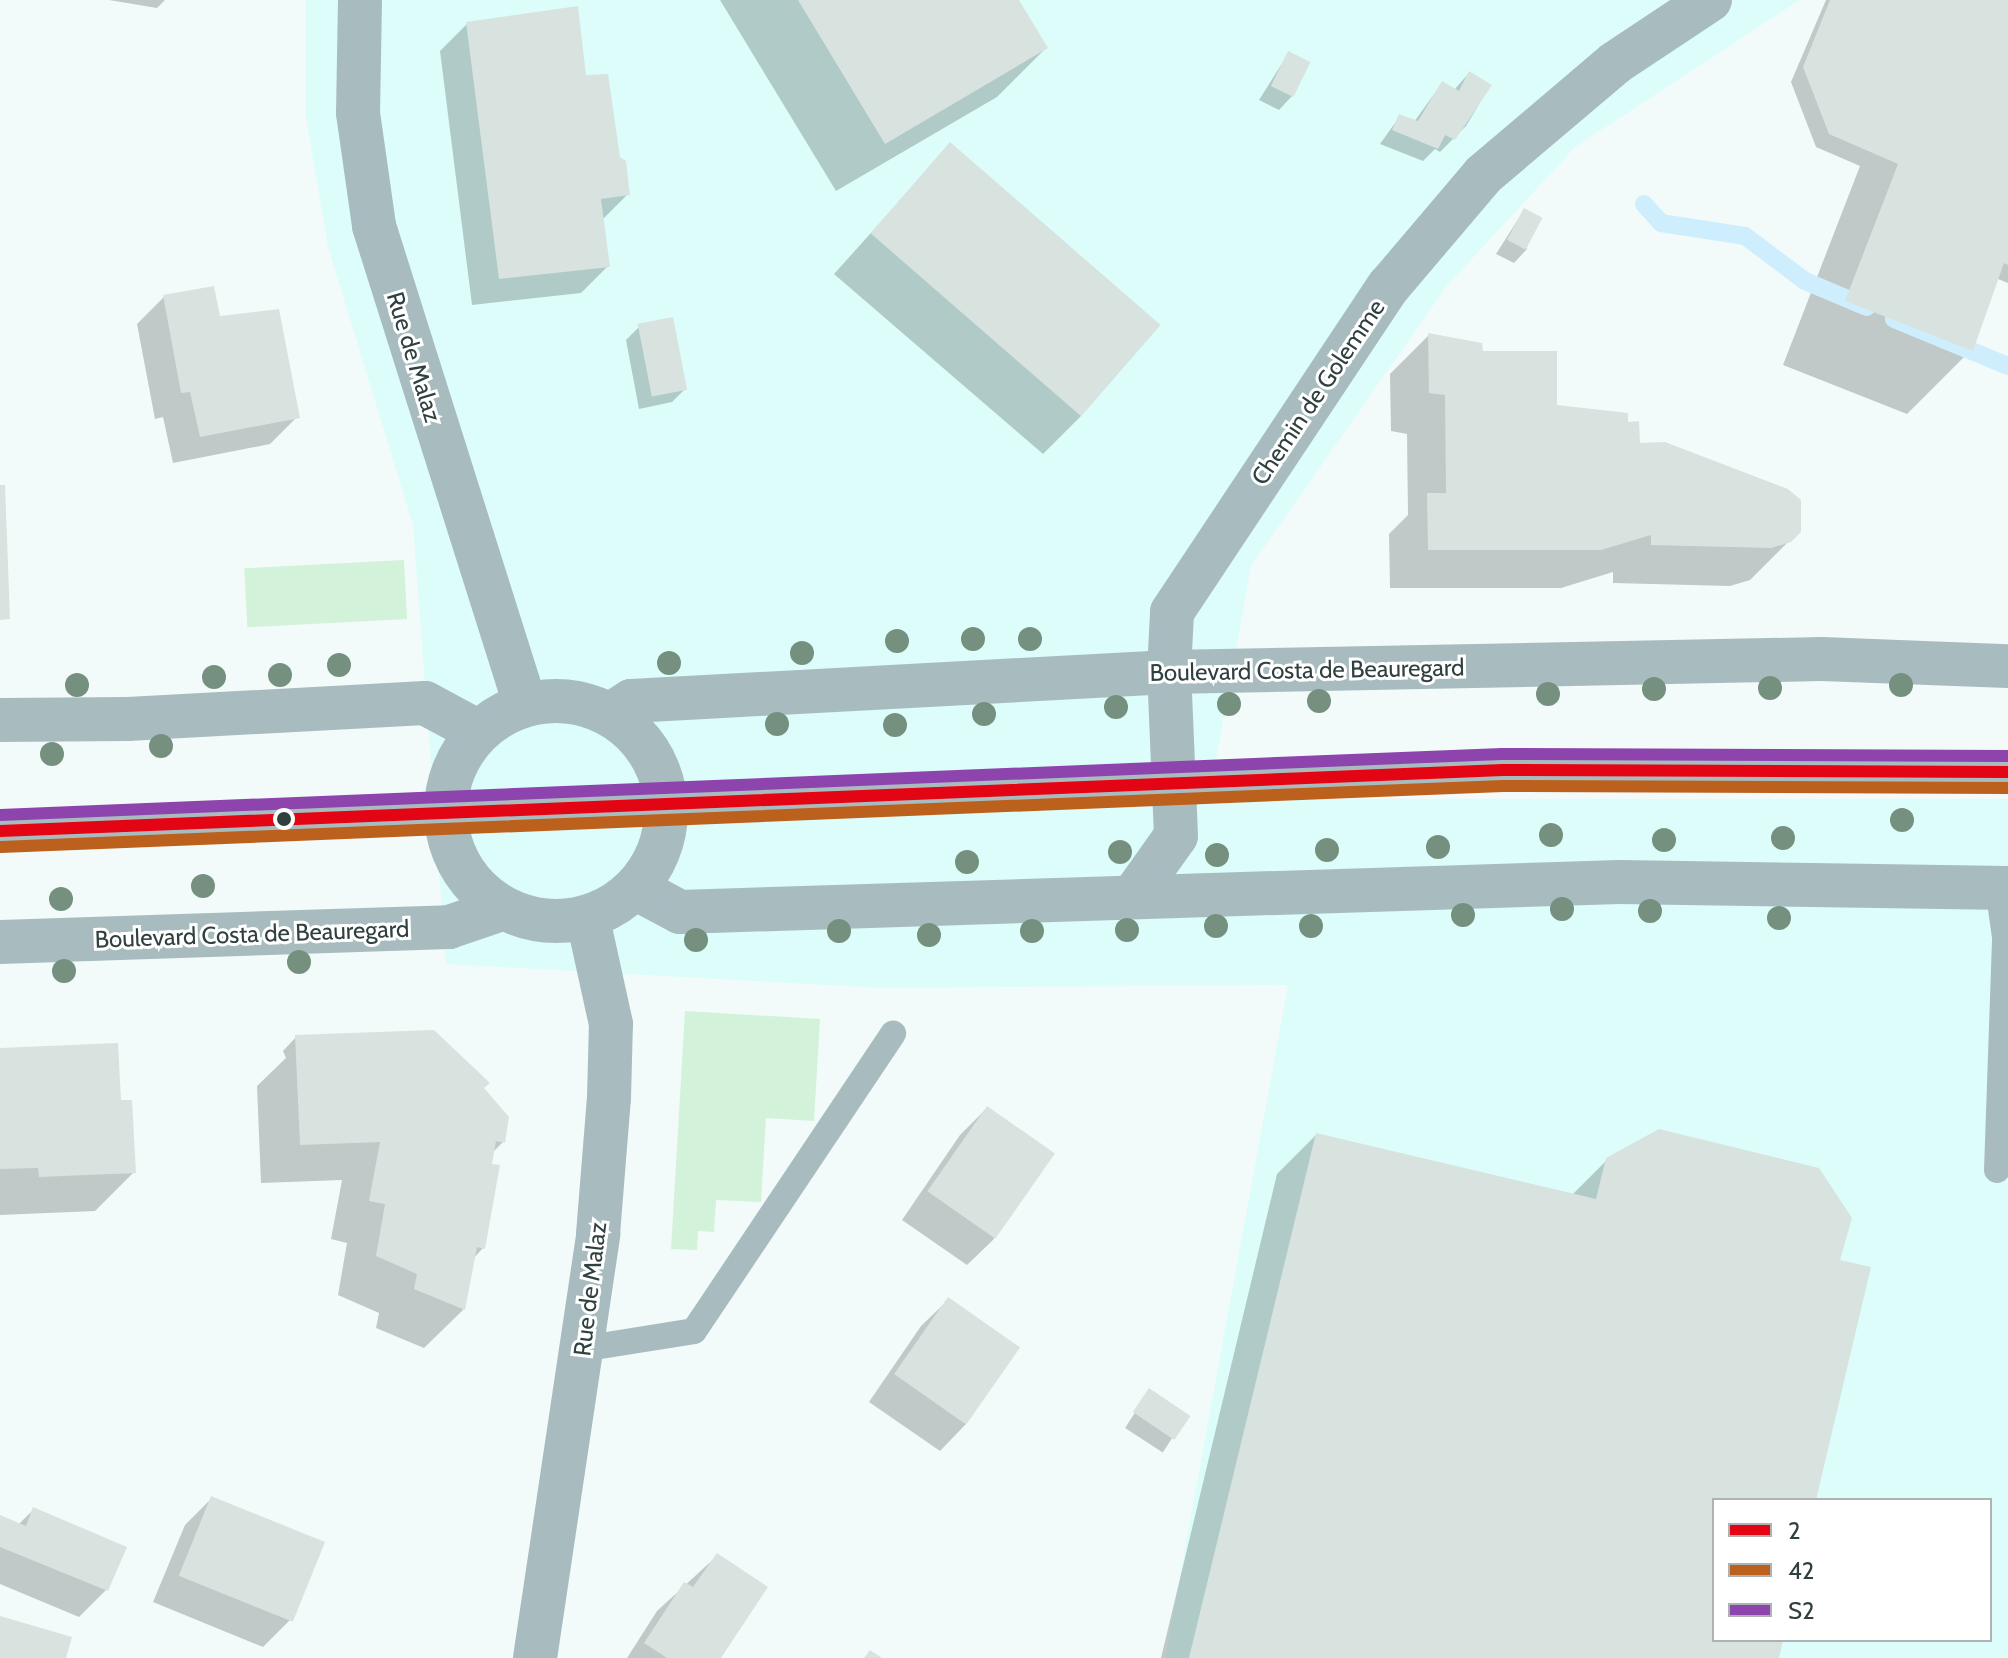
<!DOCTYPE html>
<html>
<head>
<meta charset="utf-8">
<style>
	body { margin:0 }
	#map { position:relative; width:2008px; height:1658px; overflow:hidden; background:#f2fbfa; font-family:Cabin,sans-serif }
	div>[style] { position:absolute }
	.built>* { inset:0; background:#dcfdfa }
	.green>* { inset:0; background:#d3f2da; transform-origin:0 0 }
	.shadow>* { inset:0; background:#0003; transform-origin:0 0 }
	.stream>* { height:18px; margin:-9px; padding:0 9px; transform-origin:9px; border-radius:9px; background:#cfeefd }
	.building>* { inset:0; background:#d8e3e0; transform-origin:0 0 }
	.service>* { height:26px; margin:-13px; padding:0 13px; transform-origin:13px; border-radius:13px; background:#a8bcc0 }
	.minor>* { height:44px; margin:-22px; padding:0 22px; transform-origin:22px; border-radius:22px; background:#a8bcc0 }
	.tertiary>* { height:44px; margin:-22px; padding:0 22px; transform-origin:22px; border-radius:22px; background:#a8bcc0 }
	.tertiary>.ring { margin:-22px; padding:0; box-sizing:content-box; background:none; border:44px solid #a8bcc0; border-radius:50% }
	.bus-1>* { height:12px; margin:-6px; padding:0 6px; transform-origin:6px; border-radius:6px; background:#e30513 }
	.bus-2>* { height:12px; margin:-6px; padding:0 6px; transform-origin:6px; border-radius:6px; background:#bc601e }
	.bus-3>* { height:12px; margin:-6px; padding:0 6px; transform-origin:6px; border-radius:6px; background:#8e44ad }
	.trees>* { width:24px; height:24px; margin:-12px; border-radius:50%; background:#76907f }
	.dots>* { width:22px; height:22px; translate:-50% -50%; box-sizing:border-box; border:4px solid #fff; border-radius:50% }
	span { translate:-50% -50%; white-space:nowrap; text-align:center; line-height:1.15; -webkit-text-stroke:6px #fff; paint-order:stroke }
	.street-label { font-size:24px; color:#30403f }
	.legend { position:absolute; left:1712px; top:1498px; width:280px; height:144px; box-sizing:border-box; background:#fff; border:2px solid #acb3b2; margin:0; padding:10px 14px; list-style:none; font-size:24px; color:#30403f }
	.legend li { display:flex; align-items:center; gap:16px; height:40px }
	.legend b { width:40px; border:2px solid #acb3b2 }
</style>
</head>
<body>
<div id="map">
	<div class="built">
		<i style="clip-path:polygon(evenodd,306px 0,1800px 0,1575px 147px,1446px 287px,1251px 566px,1209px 799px,2008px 799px,2008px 1658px,1165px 1658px,1288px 985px,881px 988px,446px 964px,413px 525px,328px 247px,306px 117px,306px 0,1714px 1500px,1990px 1500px,1990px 1640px,1714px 1640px,1714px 1500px)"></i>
	</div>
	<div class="green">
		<i style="left:404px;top:560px;width:59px;height:160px;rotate:87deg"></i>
		<i style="clip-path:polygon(685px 1011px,820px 1019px,814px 1121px,766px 1118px,761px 1202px,716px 1200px,714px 1232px,698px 1231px,697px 1250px,671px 1249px)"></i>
	</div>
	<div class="shadow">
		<i style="clip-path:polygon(109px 0,165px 0,157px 8px)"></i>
		<i style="clip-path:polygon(720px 0,1017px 0,1046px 48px,997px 97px,836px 191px)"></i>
		<i style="clip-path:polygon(1826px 0,2008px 0,2008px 283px,1998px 279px,1971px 350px,1907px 414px,1783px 365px,1860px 166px,1816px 147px,1791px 82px)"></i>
		<i style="clip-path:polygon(467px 24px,585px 77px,628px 194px,602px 220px,608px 266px,581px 293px,472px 305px,440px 51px)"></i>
		<i style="clip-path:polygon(1288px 54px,1292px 96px,1279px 110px,1259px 100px)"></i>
		<i style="clip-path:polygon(1469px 73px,1490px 86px,1466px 126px,1440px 152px,1435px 149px,1423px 161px,1380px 144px,1400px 116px,1414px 122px,1442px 83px,1454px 90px)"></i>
		<i style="clip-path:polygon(950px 145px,1082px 415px,1043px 454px,834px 274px)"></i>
		<i style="clip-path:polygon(1524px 210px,1527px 249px,1514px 263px,1496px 254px)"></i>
		<i style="clip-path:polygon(164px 297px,218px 318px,297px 417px,270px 444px,173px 463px,163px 417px,155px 419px,137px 324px)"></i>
		<i style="clip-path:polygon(639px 327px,685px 389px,672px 402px,639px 409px,626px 340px)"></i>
		<i style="clip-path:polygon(1429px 335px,1481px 353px,1555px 407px,1626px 424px,1638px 445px,1799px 531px,1750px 580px,1730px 586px,1613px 583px,1613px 572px,1561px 588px,1390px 588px,1389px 534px,1408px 515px,1407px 434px,1391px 431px,1390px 374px)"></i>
		<i style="clip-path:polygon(296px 1037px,482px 1089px,503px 1142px,493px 1152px,483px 1248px,473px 1259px,463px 1310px,424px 1348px,376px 1328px,379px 1313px,338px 1295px,347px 1243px,331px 1239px,342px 1180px,261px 1183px,257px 1086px,286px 1058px,283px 1051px)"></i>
		<i style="clip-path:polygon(0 1050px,119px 1102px,134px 1172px,95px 1211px,0 1215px)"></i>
		<i style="clip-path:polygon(987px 1108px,994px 1239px,967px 1265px,902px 1220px,960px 1135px)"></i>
		<i style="clip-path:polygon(1316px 1135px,1572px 1195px,1607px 1160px,1814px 1500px,1714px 1500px,1714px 1640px,1781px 1640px,1777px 1658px,1161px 1658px,1277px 1174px)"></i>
		<i style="clip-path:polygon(948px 1300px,1018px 1348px,966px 1424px,940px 1451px,869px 1402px,921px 1326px)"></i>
		<i style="left:1149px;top:1391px;width:45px;height:44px;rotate:33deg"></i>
		<i style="clip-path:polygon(212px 1498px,290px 1620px,263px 1647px,153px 1602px,185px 1525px)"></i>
		<i style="clip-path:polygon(34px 1509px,106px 1590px,79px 1617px,0 1584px,0 1517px,18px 1525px)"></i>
		<i style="clip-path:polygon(718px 1555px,719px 1658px,627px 1658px,657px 1611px)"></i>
	</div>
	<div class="stream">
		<i style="left:1644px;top:204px;width:25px;rotate:48deg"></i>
		<i style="left:1661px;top:223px;width:85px;rotate:8.8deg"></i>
		<i style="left:1745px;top:236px;width:75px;rotate:36.9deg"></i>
		<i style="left:1805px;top:281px;width:67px;rotate:22.8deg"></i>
		<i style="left:1894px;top:319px;width:123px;rotate:22.4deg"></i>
	</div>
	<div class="building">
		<i style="clip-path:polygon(798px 0,1019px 0,1048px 48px,885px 144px)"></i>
		<i style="clip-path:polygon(1830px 0,2008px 0,2008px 265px,2004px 263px,1973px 351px,1845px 301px,1898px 164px,1829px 134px,1803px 67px)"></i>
		<i style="clip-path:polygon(578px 6px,586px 75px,608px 74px,620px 157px,626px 161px,630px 195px,601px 199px,610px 267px,499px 279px,466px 22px)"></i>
		<i style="left:1288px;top:51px;width:25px;height:39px;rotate:26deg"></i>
		<i style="clip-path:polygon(1469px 71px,1492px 85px,1455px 140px,1445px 135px,1438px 149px,1392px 130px,1399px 114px,1418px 121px,1442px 81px,1459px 91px)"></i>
		<i style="left:950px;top:142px;width:279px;height:121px;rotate:41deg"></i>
		<i style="left:1524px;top:208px;width:21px;height:36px;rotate:28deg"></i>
		<i style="clip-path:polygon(214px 286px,220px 316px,279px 309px,300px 418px,200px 437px,190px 392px,181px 393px,163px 295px)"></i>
		<i style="left:673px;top:317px;width:74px;height:36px;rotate:79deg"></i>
		<i style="clip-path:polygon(1428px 333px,1482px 343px,1483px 351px,1557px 351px,1557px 405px,1628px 413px,1628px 422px,1639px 421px,1640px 443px,1665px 442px,1788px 489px,1801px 500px,1801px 532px,1791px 542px,1771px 548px,1651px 545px,1651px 535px,1601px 550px,1428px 550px,1427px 493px,1446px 493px,1445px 395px,1429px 393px)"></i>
		<i style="clip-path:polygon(0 485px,5px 485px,10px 619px,0 620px)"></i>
		<i style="clip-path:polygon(434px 1030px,490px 1083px,484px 1088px,509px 1117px,505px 1143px,496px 1141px,492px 1164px,500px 1165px,485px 1249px,477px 1247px,465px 1310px,414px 1289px,417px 1274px,376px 1256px,385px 1204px,369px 1201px,380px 1142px,300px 1145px,295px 1035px)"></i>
		<i style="clip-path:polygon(118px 1043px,121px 1100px,132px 1100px,136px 1173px,39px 1177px,38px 1168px,0 1169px,0 1048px)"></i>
		<i style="left:987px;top:1106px;width:83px;height:104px;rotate:35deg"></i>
		<i style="clip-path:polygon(1659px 1129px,1819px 1168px,1852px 1218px,1840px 1260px,1871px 1267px,1816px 1500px,1714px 1500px,1714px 1640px,1783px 1640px,1779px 1658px,1189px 1658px,1316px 1133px,1596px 1199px,1606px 1158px)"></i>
		<i style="left:948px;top:1297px;width:88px;height:94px;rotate:35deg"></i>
		<i style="left:1149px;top:1388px;width:50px;height:29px;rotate:34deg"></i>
		<i style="left:211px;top:1496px;width:123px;height:86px;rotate:22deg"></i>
		<i style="clip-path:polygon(33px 1507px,127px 1547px,108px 1591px,0 1547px,0 1515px,26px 1526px)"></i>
		<i style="clip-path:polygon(717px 1553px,768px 1587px,721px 1658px,667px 1658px,644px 1643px,684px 1582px,693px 1587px)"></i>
		<i style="clip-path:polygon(0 1616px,72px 1637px,66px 1658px,0 1658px)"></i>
		<i style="clip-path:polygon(870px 1650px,882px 1658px,864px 1658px)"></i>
	</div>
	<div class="service">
		<i style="left:0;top:831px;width:1504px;rotate:-2.32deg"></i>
		<i style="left:1503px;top:770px;width:505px;rotate:0.23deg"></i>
		<i style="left:1997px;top:1170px;width:233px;rotate:-88deg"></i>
		<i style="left:2005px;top:937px;width:49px;rotate:-98.1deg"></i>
		<i style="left:582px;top:1349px;width:113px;rotate:-9.1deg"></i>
		<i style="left:694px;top:1331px;width:358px;rotate:-56.2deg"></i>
	</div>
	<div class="minor">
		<i style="left:360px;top:0;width:113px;rotate:91deg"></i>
		<i style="left:358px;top:113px;width:114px;rotate:81.9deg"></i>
		<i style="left:374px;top:226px;width:501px;rotate:72.47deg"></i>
		<i style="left:1134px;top:895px;width:72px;rotate:-54.6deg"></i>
		<i style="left:1176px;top:836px;width:164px;rotate:-92.4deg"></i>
		<i style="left:1169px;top:672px;width:60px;rotate:-87.1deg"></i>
		<i style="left:1172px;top:612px;width:392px;rotate:-56.4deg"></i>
		<i style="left:1389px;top:286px;width:145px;rotate:-49.7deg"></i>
		<i style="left:1483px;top:175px;width:173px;rotate:-40.3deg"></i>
		<i style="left:1615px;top:63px;width:114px;rotate:-33.6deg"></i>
		<i style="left:535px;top:1658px;width:429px;rotate:-81.5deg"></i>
		<i style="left:598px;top:1234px;width:136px;rotate:-85.4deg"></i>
		<i style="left:609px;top:1098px;width:74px;rotate:-88.5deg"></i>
		<i style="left:611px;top:1024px;width:107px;rotate:-102.4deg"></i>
	</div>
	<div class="tertiary">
		<i class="ring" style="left:446px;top:701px;width:176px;height:176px"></i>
		<i style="left:611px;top:714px;width:24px;rotate:-33deg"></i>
		<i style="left:631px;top:701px;width:539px;rotate:-3.09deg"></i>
		<i style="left:1169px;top:672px;width:653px;rotate:-1.14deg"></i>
		<i style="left:1822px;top:659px;width:186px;rotate:2.2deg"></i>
		<i style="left:0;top:720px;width:128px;rotate:-0.4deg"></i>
		<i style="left:128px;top:719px;width:297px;rotate:-3.1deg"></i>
		<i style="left:425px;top:703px;width:61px;rotate:28.2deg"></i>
		<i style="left:637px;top:889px;width:49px;rotate:28.1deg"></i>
		<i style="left:680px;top:912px;width:940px;rotate:-1.83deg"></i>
		<i style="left:1620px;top:882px;width:388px;rotate:0.9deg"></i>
		<i style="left:0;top:942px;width:449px;rotate:-1.9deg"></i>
		<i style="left:449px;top:927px;width:56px;rotate:-18.8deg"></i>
	</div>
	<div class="bus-1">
		<i style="left:0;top:831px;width:1504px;rotate:-2.32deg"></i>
		<i style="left:1503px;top:770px;width:505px;rotate:0.23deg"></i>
	</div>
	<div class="bus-2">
		<i style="left:1px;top:847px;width:1503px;rotate:-2.33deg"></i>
		<i style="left:1503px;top:786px;width:505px;rotate:0.23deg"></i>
	</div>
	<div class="bus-3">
		<i style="left:0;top:815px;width:1503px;rotate:-2.33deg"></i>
		<i style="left:1502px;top:754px;width:506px;rotate:0.23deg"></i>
	</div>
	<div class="trees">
		<i style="left:973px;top:639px"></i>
		<i style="left:1030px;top:639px"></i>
		<i style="left:897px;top:641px"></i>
		<i style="left:802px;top:653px"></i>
		<i style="left:669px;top:663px"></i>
		<i style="left:339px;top:665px"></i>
		<i style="left:280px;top:675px"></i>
		<i style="left:214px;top:677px"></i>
		<i style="left:77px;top:685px"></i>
		<i style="left:1901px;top:685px"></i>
		<i style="left:1770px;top:688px"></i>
		<i style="left:1654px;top:689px"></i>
		<i style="left:1548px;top:694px"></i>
		<i style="left:1319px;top:701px"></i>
		<i style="left:1229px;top:704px"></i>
		<i style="left:1116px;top:707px"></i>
		<i style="left:984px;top:714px"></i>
		<i style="left:777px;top:724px"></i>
		<i style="left:895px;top:725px"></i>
		<i style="left:161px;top:746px"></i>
		<i style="left:52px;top:754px"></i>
		<i style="left:1902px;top:820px"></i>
		<i style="left:1551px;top:835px"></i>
		<i style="left:1783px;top:838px"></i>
		<i style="left:1664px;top:840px"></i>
		<i style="left:1438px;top:847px"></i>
		<i style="left:1327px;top:850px"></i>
		<i style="left:1120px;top:852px"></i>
		<i style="left:1217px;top:855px"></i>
		<i style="left:967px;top:862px"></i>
		<i style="left:203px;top:886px"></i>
		<i style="left:61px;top:899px"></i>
		<i style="left:1562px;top:909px"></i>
		<i style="left:1650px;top:911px"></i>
		<i style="left:1463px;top:915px"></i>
		<i style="left:1779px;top:918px"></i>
		<i style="left:1216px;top:926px"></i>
		<i style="left:1311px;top:926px"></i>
		<i style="left:1127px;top:930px"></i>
		<i style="left:839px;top:931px"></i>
		<i style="left:1032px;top:931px"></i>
		<i style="left:929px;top:935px"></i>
		<i style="left:696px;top:940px"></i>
		<i style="left:299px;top:962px"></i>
		<i style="left:64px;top:971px"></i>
	</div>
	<div class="dots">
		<i style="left:284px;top:819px;background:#30403f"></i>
	</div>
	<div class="street-label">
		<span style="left:414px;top:357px;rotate:73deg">Rue de Malaz</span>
		<span style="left:1318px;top:392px;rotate:-56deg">Chemin de Golemme</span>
		<span style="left:1307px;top:670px;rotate:-1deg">Boulevard Costa de Beauregard</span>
		<span style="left:252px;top:934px;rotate:-2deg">Boulevard Costa de Beauregard</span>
		<span style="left:590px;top:1289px;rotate:-83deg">Rue de Malaz</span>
	</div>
	<ul class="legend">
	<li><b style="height:10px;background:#e30513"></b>2</li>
	<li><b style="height:10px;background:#bc601e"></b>42</li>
	<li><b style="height:10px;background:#8e44ad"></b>S2</li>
	</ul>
</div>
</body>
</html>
